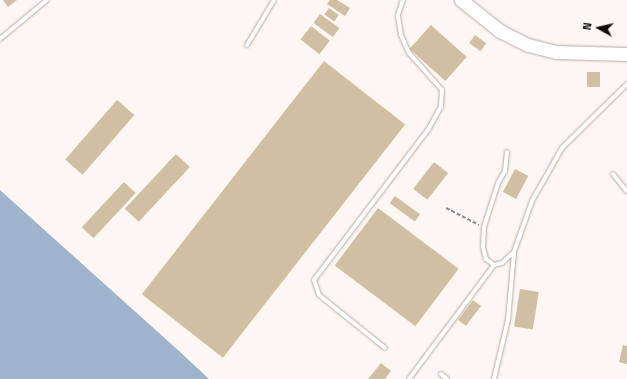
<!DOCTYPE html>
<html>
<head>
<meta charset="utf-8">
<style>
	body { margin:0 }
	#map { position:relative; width:627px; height:379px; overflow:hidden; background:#fef6f3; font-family:"Titillium Web",sans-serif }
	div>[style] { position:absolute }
	.water>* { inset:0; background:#9db4cc }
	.building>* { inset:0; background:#d1bfa3; transform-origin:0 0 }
	.path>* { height:2px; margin-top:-1px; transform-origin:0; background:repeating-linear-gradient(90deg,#918b89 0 4px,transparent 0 6px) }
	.roads { filter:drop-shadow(0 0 1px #b4aba7) drop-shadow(0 0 1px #b4aba7) }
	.lane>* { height:4px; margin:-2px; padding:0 2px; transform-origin:2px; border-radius:2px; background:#fff }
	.primary>* { height:13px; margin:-6.5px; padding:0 6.5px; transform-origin:6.5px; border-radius:6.5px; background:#fff }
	span { translate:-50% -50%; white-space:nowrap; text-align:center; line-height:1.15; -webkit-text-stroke:3px #fff; paint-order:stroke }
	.north { position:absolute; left:579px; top:8px; width:40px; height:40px; -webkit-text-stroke:3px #fff; paint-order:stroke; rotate:278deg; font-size:11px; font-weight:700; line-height:16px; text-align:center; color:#0e0b09 }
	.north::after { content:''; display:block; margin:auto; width:14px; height:18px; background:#0e0b09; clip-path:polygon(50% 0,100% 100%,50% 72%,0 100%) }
</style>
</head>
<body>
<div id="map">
	<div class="water">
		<i style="clip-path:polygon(0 190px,179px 351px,209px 379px,0 379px)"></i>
	</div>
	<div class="building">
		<i style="clip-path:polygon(3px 0,17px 0,8px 7px)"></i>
		<i style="clip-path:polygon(330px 0,337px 0,350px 8px,345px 16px,327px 4px)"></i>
		<i style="left:329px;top:8px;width:12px;height:8px;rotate:35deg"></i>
		<i style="left:320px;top:14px;width:24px;height:11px;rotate:36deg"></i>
		<i style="left:431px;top:25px;width:48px;height:32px;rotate:42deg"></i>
		<i style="left:311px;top:26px;width:24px;height:17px;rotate:38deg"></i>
		<i style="left:475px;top:35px;width:14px;height:10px;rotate:36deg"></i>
		<i style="left:324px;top:61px;width:103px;height:296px;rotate:38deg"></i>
		<i style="left:587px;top:72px;width:13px;height:15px"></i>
		<i style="left:117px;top:100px;width:23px;height:79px;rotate:41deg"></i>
		<i style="left:176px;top:154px;width:19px;height:75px;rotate:43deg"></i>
		<i style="left:434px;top:162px;width:18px;height:34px;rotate:38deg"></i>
		<i style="left:515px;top:169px;width:15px;height:26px;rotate:28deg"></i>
		<i style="left:124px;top:182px;width:16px;height:62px;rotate:43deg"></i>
		<i style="left:395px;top:196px;width:31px;height:9px;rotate:36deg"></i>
		<i style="left:378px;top:208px;width:101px;height:72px;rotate:37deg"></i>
		<i style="left:520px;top:289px;width:19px;height:38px;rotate:9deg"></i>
		<i style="left:473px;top:300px;width:10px;height:25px;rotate:37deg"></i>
		<i style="clip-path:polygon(623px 345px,627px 346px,627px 364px,619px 362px)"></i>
		<i style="clip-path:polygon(381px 363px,391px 371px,385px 379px,368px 379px)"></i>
	</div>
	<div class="path">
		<i style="left:446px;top:208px;width:37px;rotate:27deg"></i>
	</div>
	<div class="roads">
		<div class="lane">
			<i style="left:0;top:39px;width:61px;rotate:-39.7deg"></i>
			<i style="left:247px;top:45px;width:52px;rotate:-59deg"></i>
			<i style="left:613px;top:174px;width:22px;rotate:51deg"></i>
			<i style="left:494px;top:265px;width:10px;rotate:-143deg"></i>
			<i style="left:486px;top:259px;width:12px;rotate:-104deg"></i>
			<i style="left:483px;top:247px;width:20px;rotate:-87deg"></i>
			<i style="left:484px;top:227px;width:46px;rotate:-72.3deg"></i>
			<i style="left:498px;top:183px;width:14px;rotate:-60deg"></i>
			<i style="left:505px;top:171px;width:19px;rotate:-84deg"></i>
			<i style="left:385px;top:348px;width:85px;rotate:-141.2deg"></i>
			<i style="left:319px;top:295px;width:16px;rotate:-108deg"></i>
			<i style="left:314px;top:280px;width:188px;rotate:-52.8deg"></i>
			<i style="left:428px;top:130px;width:26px;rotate:-61deg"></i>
			<i style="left:441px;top:107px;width:17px;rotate:-87deg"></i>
			<i style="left:442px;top:90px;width:50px;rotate:-131.7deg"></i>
			<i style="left:409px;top:53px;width:20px;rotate:-114deg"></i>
			<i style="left:401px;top:35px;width:20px;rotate:-99deg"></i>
			<i style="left:398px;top:15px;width:16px;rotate:-72deg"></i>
			<i style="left:441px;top:374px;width:8px;rotate:40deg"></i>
			<i style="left:409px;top:379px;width:142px;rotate:-53.3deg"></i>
			<i style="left:494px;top:265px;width:8px;rotate:-14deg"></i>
			<i style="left:502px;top:263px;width:16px;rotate:-43deg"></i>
			<i style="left:514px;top:252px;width:54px;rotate:-70.6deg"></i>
			<i style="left:532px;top:201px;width:61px;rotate:-60.5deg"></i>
			<i style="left:562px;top:148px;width:91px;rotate:-44.6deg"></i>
			<i style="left:494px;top:379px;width:61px;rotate:-76.7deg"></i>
			<i style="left:508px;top:320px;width:67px;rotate:-84.9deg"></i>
		</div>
		<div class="primary">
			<i style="left:461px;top:0;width:50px;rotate:38.5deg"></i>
			<i style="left:500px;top:31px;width:31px;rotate:27deg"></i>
			<i style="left:528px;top:45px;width:29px;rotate:14deg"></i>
			<i style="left:556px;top:52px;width:71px;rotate:1.6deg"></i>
		</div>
	</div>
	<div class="north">N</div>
</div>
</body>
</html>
